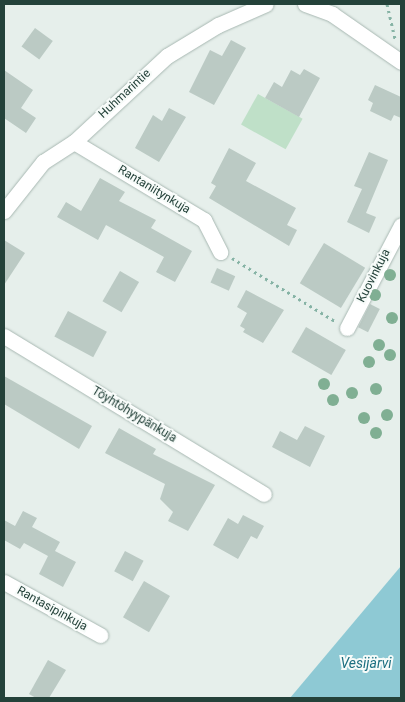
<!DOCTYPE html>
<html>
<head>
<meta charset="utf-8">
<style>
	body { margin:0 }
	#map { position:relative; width:405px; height:702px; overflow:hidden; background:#e6efeb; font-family:Roboto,sans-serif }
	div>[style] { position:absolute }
	.green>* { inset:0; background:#bfe0c8; transform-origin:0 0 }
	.water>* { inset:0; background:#8ec9d4 }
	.building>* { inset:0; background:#bbcac4; transform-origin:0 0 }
	.path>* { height:3px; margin-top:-1.5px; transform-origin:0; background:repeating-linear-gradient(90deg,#86b3a5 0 2.5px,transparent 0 6.5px) }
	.roads { filter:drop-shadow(0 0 1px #a8b8b2) drop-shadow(0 0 1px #a8b8b2) }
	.street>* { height:15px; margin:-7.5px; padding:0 7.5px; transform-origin:7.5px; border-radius:7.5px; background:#fff }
	.trees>* { width:12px; height:12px; margin:-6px; border-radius:50%; background:#80af93 }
	span { translate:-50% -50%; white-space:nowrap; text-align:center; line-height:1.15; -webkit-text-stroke:4px #f7fbf9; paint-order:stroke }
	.street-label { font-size:12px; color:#24423a }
	.water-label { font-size:14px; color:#1c6f80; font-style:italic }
	.frame { position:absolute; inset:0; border:5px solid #24423a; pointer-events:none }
</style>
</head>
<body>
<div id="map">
	<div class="green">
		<i style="left:258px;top:94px;width:51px;height:35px;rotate:29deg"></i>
	</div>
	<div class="water">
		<i style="clip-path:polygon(401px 566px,401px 698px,290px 698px)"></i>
	</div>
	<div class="building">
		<i style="left:35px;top:28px;width:22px;height:23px;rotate:36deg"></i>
		<i style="clip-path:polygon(231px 40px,246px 48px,214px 105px,189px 92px,210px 50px,222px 56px)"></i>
		<i style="clip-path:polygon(304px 69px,320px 78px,299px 117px,265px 98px,274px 82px,282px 87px,291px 70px,300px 75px)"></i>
		<i style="clip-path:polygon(4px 70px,33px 90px,21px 108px,36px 118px,26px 133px,4px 118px)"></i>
		<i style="clip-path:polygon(375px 85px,401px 97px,401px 118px,394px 115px,391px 121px,370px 111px,373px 103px,368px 100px)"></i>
		<i style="clip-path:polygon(169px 108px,186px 117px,159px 162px,135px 148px,153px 115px,162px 121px)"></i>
		<i style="clip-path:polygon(229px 148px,256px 163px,246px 181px,296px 208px,287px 225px,297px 230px,289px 246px,209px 198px,216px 186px,211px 183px)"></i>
		<i style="clip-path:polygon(369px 152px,388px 160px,366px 213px,376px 217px,369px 233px,347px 222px,362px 189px,354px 186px)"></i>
		<i style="clip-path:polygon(100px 178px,125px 192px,119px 201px,156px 220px,151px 228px,192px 251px,175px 282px,156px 272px,164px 257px,155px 252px,106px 225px,98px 240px,57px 217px,66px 202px,81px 211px)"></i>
		<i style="clip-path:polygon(4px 240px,25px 253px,4px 285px)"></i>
		<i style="left:324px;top:243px;width:48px;height:47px;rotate:31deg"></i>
		<i style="left:217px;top:268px;width:20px;height:16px;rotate:24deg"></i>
		<i style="left:120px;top:271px;width:22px;height:35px;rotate:30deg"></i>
		<i style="clip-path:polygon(246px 290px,284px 310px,263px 343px,243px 332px,245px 329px,240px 326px,247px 313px,237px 307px)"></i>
		<i style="left:370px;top:304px;width:11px;height:26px;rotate:27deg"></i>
		<i style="left:68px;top:311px;width:44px;height:29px;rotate:28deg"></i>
		<i style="left:306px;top:327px;width:46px;height:29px;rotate:30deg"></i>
		<i style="clip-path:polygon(4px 376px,92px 426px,79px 449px,4px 404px)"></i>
		<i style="clip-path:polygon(305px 426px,325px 436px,310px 467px,272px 447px,280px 431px,297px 440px)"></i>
		<i style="clip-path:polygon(119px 428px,156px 449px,153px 454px,215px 485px,188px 531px,168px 521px,173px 512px,160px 499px,165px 484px,105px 453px)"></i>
		<i style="clip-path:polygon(23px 511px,37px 518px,32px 527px,60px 542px,55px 551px,76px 562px,63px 587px,39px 574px,48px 556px,24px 543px,20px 549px,4px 540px,4px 520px,15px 526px)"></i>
		<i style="clip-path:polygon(243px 515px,264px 526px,257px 539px,251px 536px,238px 559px,213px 545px,228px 518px,238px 524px)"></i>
		<i style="left:125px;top:551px;width:21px;height:23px;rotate:28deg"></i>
		<i style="left:144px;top:581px;width:30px;height:42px;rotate:30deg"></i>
		<i style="clip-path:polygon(48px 660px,66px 670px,49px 698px,36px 698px,29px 694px)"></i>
	</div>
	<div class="path">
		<i style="left:387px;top:4px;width:36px;rotate:77deg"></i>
		<i style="left:232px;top:258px;width:121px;rotate:31.5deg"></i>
	</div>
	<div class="roads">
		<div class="street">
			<i style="left:305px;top:4px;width:29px;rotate:20deg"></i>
			<i style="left:332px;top:14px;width:84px;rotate:34.8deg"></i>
			<i style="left:74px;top:142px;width:152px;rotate:31deg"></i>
			<i style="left:204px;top:220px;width:36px;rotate:63deg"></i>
			<i style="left:4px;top:211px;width:63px;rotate:-51.5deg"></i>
			<i style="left:43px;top:162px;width:37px;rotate:-33deg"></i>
			<i style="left:74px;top:142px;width:127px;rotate:-42.8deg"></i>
			<i style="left:167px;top:56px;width:60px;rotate:-31.3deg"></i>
			<i style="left:218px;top:25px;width:52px;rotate:-23.6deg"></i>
			<i style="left:347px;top:328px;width:116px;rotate:-62.3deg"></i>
			<i style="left:4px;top:336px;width:304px;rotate:31.3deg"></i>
			<i style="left:4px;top:582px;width:110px;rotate:28.9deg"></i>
		</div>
	</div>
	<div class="trees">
		<i style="left:390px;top:275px"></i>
		<i style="left:375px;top:295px"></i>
		<i style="left:392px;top:318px"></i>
		<i style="left:379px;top:345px"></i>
		<i style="left:390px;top:355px"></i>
		<i style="left:369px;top:362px"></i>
		<i style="left:324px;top:384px"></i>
		<i style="left:376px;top:389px"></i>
		<i style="left:352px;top:393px"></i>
		<i style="left:333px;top:400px"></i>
		<i style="left:387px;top:415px"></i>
		<i style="left:364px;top:418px"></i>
		<i style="left:376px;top:433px"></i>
	</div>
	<div class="street-label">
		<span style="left:125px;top:94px;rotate:-43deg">Huhmarintie</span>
		<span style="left:154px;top:190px;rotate:31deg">Rantaniitynkuja</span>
		<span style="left:374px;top:276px;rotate:-63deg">Kuovinkuja</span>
		<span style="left:134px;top:415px;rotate:31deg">Töyhtöhyypänkuja</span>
		<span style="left:52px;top:609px;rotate:29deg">Rantasipinkuja</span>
	</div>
	<div class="water-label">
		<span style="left:366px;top:663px">Vesijärvi</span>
	</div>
	<div class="frame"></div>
</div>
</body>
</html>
